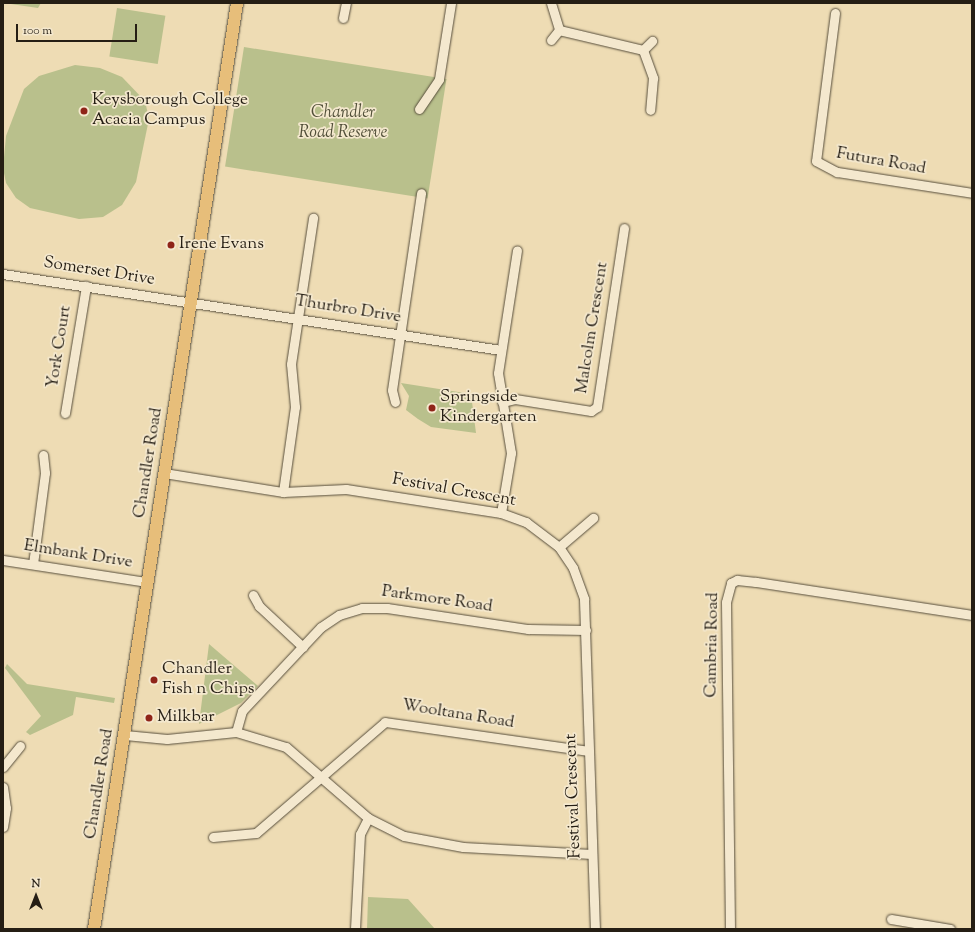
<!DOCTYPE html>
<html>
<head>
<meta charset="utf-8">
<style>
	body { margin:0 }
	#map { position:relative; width:975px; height:932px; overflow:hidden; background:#eedcb4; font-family:"Sorts Mill Goudy",serif }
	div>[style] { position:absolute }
	.green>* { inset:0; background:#b9c08c; transform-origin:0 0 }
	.roads { filter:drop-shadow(0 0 1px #574e3c) drop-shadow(0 0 1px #574e3c) }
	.minor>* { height:9px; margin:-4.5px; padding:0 4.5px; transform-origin:4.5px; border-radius:4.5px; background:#f4e8ce }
	.major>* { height:12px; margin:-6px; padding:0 6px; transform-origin:6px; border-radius:6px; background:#e7be7a }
	.dots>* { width:11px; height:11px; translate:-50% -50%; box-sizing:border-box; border:2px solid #f4e8ce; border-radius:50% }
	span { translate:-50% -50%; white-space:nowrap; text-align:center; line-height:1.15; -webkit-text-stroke:3.5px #f4e8ce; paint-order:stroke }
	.poi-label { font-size:17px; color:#251e14 }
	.left { translate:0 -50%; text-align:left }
	.park-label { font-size:17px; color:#514f38; font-style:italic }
	.street-label { font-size:17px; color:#251e14 }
	.frame { position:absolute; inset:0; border:4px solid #251e14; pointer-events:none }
	.north { position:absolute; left:16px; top:876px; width:40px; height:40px; -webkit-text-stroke:3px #f4e8ce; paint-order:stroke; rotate:0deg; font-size:11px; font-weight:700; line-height:16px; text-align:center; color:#251e14 }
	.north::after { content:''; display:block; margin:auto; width:14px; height:18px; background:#251e14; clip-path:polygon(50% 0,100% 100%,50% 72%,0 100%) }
	.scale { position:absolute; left:16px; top:24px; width:121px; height:18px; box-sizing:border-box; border:2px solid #251e14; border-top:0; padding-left:5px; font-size:12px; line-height:14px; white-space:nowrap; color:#251e14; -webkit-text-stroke:3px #f4e8ce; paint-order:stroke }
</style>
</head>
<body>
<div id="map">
	<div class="green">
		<i style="clip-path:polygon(4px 3px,41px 3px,38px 8px)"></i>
		<i style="left:117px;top:8px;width:49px;height:49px;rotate:9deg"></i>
		<i style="left:244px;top:47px;width:205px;height:121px;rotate:9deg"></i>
		<i style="clip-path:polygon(75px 65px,100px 68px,122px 77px,145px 101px,149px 119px,136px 182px,122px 205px,103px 217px,79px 219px,30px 208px,16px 198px,6px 183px,3px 168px,6px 136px,24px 89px,39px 76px)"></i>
		<i style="clip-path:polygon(401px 383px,471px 394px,476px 433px,431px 427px,418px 419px,406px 410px,409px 396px)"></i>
		<i style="clip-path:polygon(209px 644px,258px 686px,241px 703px,199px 724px)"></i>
		<i style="clip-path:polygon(7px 664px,27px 684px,115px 698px,114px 703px,76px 697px,73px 715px,30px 735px,26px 732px,41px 716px,5px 668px)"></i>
		<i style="clip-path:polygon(368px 897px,408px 899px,435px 929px,367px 929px)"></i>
	</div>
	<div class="roads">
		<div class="minor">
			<i style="left:551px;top:3px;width:28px;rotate:73deg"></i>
			<i style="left:559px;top:30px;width:86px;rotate:13.4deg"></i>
			<i style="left:643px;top:50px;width:30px;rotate:70deg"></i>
			<i style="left:653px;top:78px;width:32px;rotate:95deg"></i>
			<i style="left:835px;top:13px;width:149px;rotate:97.3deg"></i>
			<i style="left:816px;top:161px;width:24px;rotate:28deg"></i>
			<i style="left:837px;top:172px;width:137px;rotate:8.8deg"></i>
			<i style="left:343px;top:18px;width:15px;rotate:-79deg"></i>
			<i style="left:551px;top:40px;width:13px;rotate:-51deg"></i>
			<i style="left:643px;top:50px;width:13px;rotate:-45deg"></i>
			<i style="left:419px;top:109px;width:36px;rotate:-56deg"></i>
			<i style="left:439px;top:79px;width:77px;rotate:-81deg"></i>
			<i style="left:3px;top:274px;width:504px;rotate:8.68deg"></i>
			<i style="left:395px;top:402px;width:12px;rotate:-104deg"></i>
			<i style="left:392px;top:390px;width:199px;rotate:-81.6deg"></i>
			<i style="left:502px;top:402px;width:13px;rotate:-13deg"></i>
			<i style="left:515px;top:399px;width:77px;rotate:9deg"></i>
			<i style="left:591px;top:411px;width:7px;rotate:-34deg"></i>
			<i style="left:597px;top:407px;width:181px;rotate:-81.4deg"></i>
			<i style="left:65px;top:413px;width:129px;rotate:-80.6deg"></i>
			<i style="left:164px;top:473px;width:121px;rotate:9.1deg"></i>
			<i style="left:283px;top:492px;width:63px;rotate:-2.7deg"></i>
			<i style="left:346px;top:489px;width:157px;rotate:8.8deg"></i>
			<i style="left:501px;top:513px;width:27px;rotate:20deg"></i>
			<i style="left:526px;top:522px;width:41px;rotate:37.1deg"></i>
			<i style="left:559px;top:547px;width:25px;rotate:56deg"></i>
			<i style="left:573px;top:568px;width:33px;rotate:70deg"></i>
			<i style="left:584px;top:599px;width:330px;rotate:88.1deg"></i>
			<i style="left:283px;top:492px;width:86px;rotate:-82deg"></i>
			<i style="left:295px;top:407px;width:43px;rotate:-95.3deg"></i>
			<i style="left:291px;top:364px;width:148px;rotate:-81.4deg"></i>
			<i style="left:501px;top:513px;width:61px;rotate:-80.5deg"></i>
			<i style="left:511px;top:453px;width:81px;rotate:-99.2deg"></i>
			<i style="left:498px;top:373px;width:124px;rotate:-81.2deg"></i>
			<i style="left:559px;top:547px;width:45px;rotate:-40.5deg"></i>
			<i style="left:3px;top:560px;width:146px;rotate:8.7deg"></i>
			<i style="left:33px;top:564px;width:92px;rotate:-82.5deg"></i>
			<i style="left:45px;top:473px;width:18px;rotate:-96deg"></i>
			<i style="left:253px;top:595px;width:13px;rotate:61deg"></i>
			<i style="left:259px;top:606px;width:60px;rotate:43deg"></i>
			<i style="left:236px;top:732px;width:52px;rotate:16.7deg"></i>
			<i style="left:286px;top:747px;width:108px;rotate:40.9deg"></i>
			<i style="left:368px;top:818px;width:40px;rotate:26.6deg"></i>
			<i style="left:404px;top:836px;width:60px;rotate:10.6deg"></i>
			<i style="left:463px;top:847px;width:129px;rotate:3.1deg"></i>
			<i style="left:125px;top:735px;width:42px;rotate:5.4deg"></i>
			<i style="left:167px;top:739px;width:69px;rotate:-5.8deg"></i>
			<i style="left:236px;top:732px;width:22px;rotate:-74deg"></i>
			<i style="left:242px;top:711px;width:115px;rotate:-46.8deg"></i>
			<i style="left:321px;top:627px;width:22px;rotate:-34deg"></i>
			<i style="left:339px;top:615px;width:24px;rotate:-17deg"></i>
			<i style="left:362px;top:608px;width:25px"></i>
			<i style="left:387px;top:608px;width:143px;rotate:8.5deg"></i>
			<i style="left:528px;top:629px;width:58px;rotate:1deg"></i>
			<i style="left:3px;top:767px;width:27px;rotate:-51deg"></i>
			<i style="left:3px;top:787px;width:21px;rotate:82deg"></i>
			<i style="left:6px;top:808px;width:19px;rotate:99deg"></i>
			<i style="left:213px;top:837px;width:43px;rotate:-5.3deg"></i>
			<i style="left:256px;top:833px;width:170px;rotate:-40.7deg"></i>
			<i style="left:385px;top:722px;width:205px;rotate:8.1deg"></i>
			<i style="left:891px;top:919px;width:60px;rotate:9.6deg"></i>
			<i style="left:355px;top:929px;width:95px;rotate:-87deg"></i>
			<i style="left:360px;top:834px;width:18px;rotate:-63deg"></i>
			<i style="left:730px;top:929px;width:327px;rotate:-90.7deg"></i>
			<i style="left:726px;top:602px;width:20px;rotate:-75deg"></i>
			<i style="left:731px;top:583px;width:7px;rotate:-27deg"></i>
			<i style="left:737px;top:580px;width:19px;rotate:6deg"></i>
			<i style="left:756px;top:582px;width:219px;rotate:8.7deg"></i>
		</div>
		<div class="major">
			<i style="left:94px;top:929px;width:937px;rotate:-81.22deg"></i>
		</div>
	</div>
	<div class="dots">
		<i style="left:84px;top:111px;background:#8f2418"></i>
		<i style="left:171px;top:245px;background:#8f2418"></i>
		<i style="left:432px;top:408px;background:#8f2418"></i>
		<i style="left:154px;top:680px;background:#8f2418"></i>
		<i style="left:149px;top:718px;background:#8f2418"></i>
	</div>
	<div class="poi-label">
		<span class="left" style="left:92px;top:111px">Keysborough College<br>Acacia Campus</span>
		<span class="left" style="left:179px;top:245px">Irene Evans</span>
		<span class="left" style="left:440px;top:408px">Springside<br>Kindergarten</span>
		<span class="left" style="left:162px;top:680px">Chandler<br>Fish n Chips</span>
		<span class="left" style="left:157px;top:718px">Milkbar</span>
	</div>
	<div class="park-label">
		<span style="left:343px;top:124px">Chandler<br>Road Reserve</span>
	</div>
	<div class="street-label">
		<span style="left:881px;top:162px;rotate:10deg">Futura Road</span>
		<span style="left:99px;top:272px;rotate:9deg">Somerset Drive</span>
		<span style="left:348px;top:310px;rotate:9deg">Thurbro Drive</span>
		<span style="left:593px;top:328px;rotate:-81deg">Malcolm Crescent</span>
		<span style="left:60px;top:347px;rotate:-81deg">York Court</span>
		<span style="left:149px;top:463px;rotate:-81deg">Chandler Road</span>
		<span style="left:454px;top:491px;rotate:10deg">Festival Crescent</span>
		<span style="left:78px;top:555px;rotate:9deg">Elmbank Drive</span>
		<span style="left:437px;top:600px;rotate:8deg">Parkmore Road</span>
		<span style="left:713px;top:645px;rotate:-89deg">Cambria Road</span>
		<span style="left:458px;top:715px;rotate:9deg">Wooltana Road</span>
		<span style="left:100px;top:784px;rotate:-81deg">Chandler Road</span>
		<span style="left:574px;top:796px;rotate:-92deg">Festival Crescent</span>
	</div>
	<div class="frame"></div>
	<div class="north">N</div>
	<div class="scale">100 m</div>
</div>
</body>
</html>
